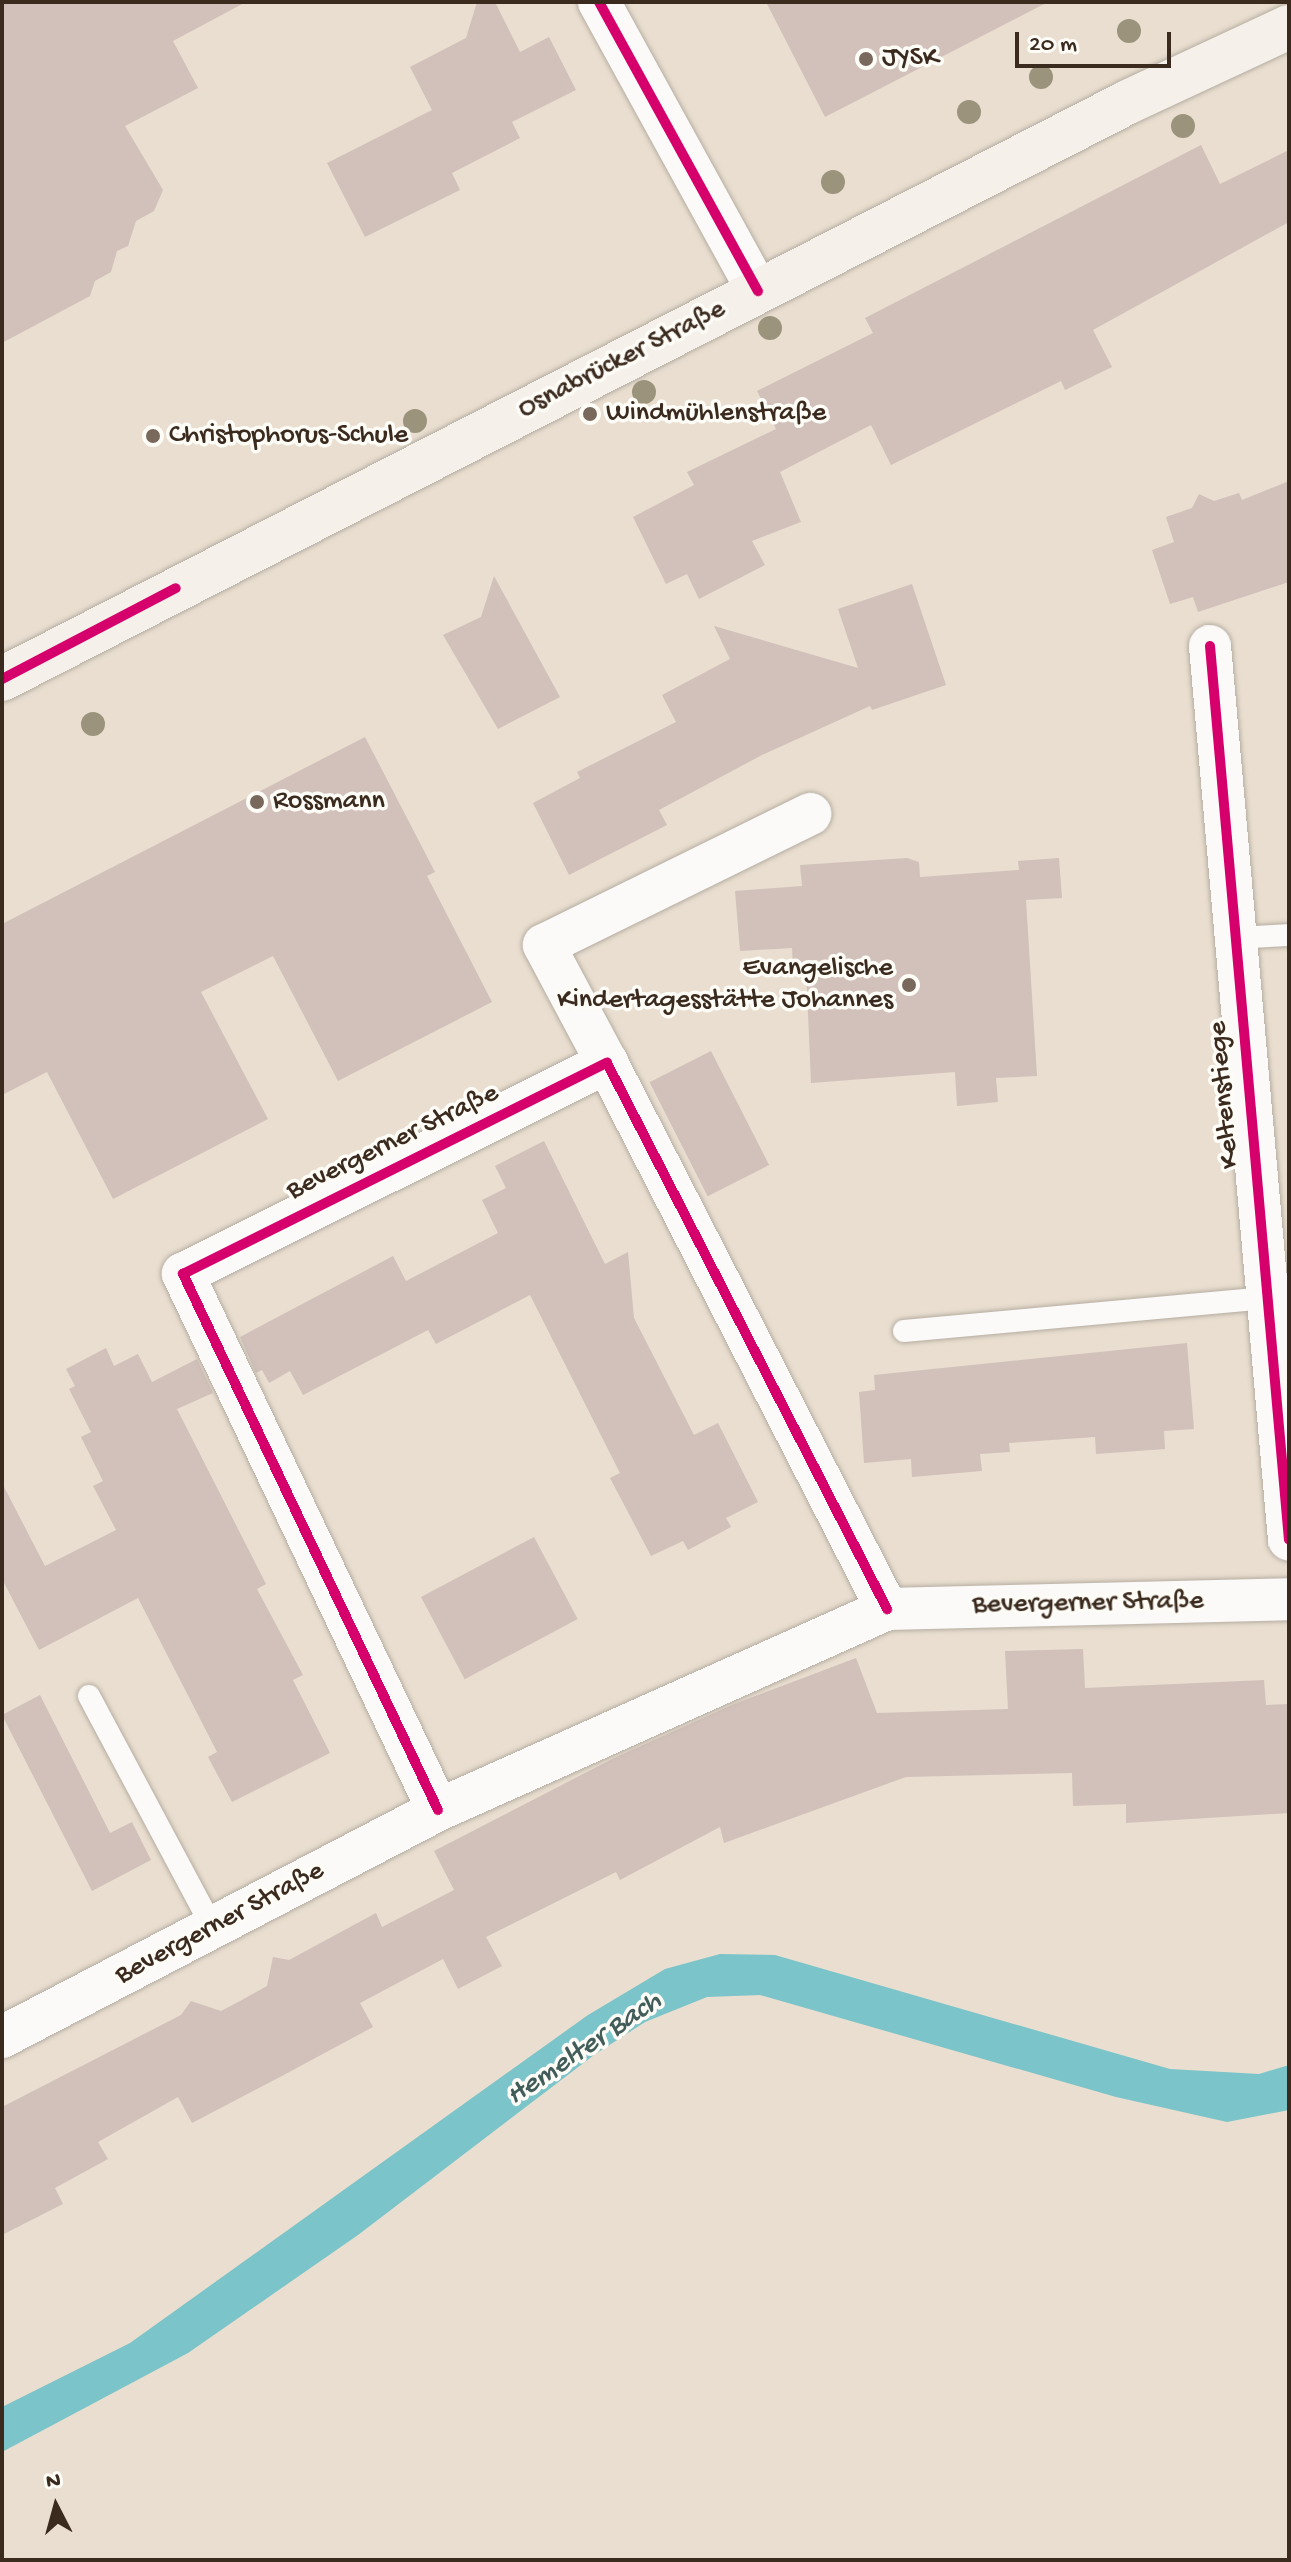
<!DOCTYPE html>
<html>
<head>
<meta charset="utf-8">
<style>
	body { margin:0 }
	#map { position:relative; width:1291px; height:2562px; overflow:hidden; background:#e9decf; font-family:"Gochi Hand",sans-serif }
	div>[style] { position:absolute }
	.water>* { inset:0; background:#7bc4c9 }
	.building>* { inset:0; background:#d1c1ba; transform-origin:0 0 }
	.roads { filter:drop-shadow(0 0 2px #b5ada2) drop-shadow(0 0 2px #b5ada2) }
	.service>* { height:22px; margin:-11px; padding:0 11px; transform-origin:11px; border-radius:11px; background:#fcfaf8 }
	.minor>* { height:42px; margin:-21px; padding:0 21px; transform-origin:21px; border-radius:21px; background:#fcfaf8 }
	.secondary>* { height:44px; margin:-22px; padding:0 22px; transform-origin:22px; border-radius:22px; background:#f5f1ea }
	.cycleway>* { height:10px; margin:-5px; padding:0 5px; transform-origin:5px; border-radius:5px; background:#d6006c }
	.trees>* { width:24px; height:24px; margin:-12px; border-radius:50%; background:#9b937b }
	.dots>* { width:22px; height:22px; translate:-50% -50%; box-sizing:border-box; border:4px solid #fdfcf7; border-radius:50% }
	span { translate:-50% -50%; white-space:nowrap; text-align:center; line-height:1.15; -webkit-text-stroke:7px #fdfcf7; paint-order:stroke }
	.poi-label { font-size:28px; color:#3b2a1e }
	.left { translate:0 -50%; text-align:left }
	.right { translate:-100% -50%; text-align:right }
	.street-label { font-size:28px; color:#3b2a1e }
	.water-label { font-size:30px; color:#415c59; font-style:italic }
	.frame { position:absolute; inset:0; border:4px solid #3b2a1e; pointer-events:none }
	.north { position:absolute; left:16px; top:2466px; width:80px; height:80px; -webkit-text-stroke:6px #fdfcf7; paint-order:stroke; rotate:354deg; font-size:22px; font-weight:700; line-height:32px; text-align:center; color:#3b2a1e }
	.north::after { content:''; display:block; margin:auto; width:28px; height:36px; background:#3b2a1e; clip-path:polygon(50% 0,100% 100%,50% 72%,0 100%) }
	.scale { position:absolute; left:1015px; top:32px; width:156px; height:36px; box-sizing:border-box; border:4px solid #3b2a1e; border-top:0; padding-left:10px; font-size:24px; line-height:28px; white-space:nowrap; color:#3b2a1e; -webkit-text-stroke:6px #fdfcf7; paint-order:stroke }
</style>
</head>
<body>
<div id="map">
	<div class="water">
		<i style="clip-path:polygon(720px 1954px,775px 1955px,1170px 2069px,1259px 2074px,1289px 2065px,1289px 2110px,1227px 2122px,1116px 2097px,760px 1995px,707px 1997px,645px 2022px,594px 2055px,358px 2235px,188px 2353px,2px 2452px,2px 2407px,130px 2343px,588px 2015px,665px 1969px)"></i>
	</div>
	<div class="building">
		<i style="clip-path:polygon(2px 2px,246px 2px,173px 41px,198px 88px,125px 126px,163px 190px,154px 211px,136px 221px,128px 246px,117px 251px,111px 272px,95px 281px,90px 296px,2px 343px)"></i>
		<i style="clip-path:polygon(477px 2px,495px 2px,520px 52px,549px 37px,576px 90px,512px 122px,520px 138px,452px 173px,460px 190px,365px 237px,327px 163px,432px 110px,410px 67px,466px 38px)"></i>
		<i style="clip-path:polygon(766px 2px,1048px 2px,825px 117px)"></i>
		<i style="clip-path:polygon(1201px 145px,1220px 184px,1289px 150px,1289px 222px,1093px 330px,1112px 367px,1065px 390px,1061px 381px,891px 465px,871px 425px,780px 472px,801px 522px,752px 541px,765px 565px,699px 599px,687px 574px,666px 584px,633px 517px,694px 485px,687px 472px,776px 429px,757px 391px,873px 333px,865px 318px)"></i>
		<i style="clip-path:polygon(1289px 481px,1289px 582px,1198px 612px,1193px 597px,1170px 604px,1152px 550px,1174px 542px,1166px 517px,1192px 508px,1199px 494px,1214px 501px,1239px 493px,1242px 500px)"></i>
		<i style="clip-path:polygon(494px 576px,560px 697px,498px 729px,443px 635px,481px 617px)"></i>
		<i style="clip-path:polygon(912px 584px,946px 685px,872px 710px,870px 706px,762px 755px,659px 810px,667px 825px,569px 875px,533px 803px,580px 778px,577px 772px,676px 722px,662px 695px,730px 659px,714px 626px,858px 668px,838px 609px)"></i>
		<i style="clip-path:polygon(365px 737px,435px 872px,427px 876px,492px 1002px,338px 1081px,273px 956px,201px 992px,268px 1119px,113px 1199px,47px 1072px,2px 1095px,2px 924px)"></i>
		<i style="clip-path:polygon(907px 858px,919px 862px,920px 877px,1019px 870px,1018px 861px,1059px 858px,1062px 898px,1026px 900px,1037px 1076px,996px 1078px,998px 1102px,957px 1106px,955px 1072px,811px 1083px,806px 967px,793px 968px,792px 948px,740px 951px,735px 891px,802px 886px,800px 865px)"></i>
		<i style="left:711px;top:1051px;width:128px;height:69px;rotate:63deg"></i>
		<i style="clip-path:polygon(544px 1141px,605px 1264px,628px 1252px,634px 1318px,694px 1435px,718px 1423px,758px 1502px,726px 1518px,731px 1527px,688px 1550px,683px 1541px,651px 1556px,610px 1478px,620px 1473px,530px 1295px,436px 1344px,428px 1330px,303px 1395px,290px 1371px,269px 1383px,262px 1370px,256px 1373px,240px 1337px,393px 1256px,406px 1281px,498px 1233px,482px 1200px,506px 1188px,495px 1166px)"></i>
		<i style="clip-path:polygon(1187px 1343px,1194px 1429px,1164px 1431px,1165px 1449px,1096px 1454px,1095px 1437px,1009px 1443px,1010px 1452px,980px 1454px,982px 1471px,912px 1477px,911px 1459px,864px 1463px,859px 1392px,875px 1390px,874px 1375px)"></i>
		<i style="clip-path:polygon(106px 1348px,114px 1366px,138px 1354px,152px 1382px,197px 1359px,213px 1393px,177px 1409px,266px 1584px,257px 1589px,303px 1675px,293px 1680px,330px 1753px,232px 1802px,208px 1757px,217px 1752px,138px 1598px,39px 1650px,2px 1579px,2px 1483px,45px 1566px,116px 1530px,93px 1486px,103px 1481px,81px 1437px,91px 1432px,69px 1389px,75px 1386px,66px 1369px)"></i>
		<i style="left:534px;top:1537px;width:93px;height:128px;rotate:62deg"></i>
		<i style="clip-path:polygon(1083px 1649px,1085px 1688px,1264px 1680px,1266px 1705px,1289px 1704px,1289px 1813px,1126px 1823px,1126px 1804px,1073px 1806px,1072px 1773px,906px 1777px,724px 1843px,720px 1827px,620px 1880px,616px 1872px,486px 1937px,502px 1966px,458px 1989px,443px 1959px,360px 2003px,373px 2027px,280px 2077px,192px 2123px,178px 2097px,98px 2142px,108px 2159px,55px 2188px,63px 2204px,2px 2235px,2px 2107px,181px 2015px,191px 2001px,221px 2011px,240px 2001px,267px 1986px,273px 1957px,289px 1960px,376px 1913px,382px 1927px,454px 1890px,434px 1851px,614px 1758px,734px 1704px,856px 1658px,877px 1713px,1008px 1709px,1005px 1651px)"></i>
		<i style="clip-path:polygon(40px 1695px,110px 1833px,132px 1822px,151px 1860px,92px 1891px,2px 1715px)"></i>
	</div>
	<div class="roads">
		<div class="service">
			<i style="left:1235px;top:938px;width:54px;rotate:-3.2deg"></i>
			<i style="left:904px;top:1331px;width:364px;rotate:-5.2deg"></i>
			<i style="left:89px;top:1696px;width:263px;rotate:61.9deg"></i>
		</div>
		<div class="minor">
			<i style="left:599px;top:2px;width:330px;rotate:61.2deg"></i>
			<i style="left:1210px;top:646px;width:897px;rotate:84.95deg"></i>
			<i style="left:607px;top:1063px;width:134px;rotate:-118.1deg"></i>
			<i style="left:544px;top:945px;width:297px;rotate:-26.2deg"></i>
			<i style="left:438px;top:1810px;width:594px;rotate:-115.44deg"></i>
			<i style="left:183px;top:1274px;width:474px;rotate:-26.5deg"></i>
			<i style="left:607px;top:1063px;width:614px;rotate:62.85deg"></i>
			<i style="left:2px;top:2037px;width:492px;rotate:-27.5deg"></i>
			<i style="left:438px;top:1810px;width:492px;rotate:-24.1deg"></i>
			<i style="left:887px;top:1609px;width:402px;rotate:-1.4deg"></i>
		</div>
		<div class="secondary">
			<i style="left:2px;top:679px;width:1265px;rotate:-27.13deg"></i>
			<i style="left:1128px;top:102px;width:178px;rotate:-25deg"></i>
		</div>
	</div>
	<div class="cycleway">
		<i style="left:599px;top:2px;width:330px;rotate:61.2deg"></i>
		<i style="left:1210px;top:646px;width:897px;rotate:84.95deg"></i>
		<i style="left:2px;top:679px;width:196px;rotate:-27.6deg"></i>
		<i style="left:438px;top:1810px;width:594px;rotate:-115.44deg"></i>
		<i style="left:183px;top:1274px;width:474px;rotate:-26.5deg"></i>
		<i style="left:607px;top:1063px;width:614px;rotate:62.85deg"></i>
	</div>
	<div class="trees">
		<i style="left:1129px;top:31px"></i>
		<i style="left:1041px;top:77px"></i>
		<i style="left:969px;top:112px"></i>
		<i style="left:1183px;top:126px"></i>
		<i style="left:833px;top:182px"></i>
		<i style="left:770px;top:328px"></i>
		<i style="left:644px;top:392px"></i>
		<i style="left:415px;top:421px"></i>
		<i style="left:93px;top:724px"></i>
	</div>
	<div class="dots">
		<i style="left:866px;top:59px;background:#78695c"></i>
		<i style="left:590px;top:414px;background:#78695c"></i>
		<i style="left:153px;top:436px;background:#78695c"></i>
		<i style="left:257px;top:802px;background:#78695c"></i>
		<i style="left:909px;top:985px;background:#78695c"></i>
	</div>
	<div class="poi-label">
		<span class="left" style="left:882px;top:59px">JYSK</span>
		<span class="left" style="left:606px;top:414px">Windmühlenstraße</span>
		<span class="left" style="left:169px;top:436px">Christophorus-Schule</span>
		<span class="left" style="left:273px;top:802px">Rossmann</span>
		<span class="right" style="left:893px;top:985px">Evangelische<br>Kindertagesstätte Johannes</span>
	</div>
	<div class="street-label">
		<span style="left:622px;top:360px;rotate:-27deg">Osnabrücker Straße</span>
		<span style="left:1225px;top:1095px;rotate:-95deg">Keltenstiege</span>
		<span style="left:393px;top:1143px;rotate:-26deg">Bevergerner Straße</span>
		<span style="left:1088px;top:1604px;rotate:-1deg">Bevergerner Straße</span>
		<span style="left:220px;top:1924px;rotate:-28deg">Bevergerner Straße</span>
	</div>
	<div class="water-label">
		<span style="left:585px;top:2050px;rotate:-34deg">Hemelter Bach</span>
	</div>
	<div class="frame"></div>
	<div class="north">N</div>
	<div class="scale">20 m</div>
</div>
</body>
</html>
